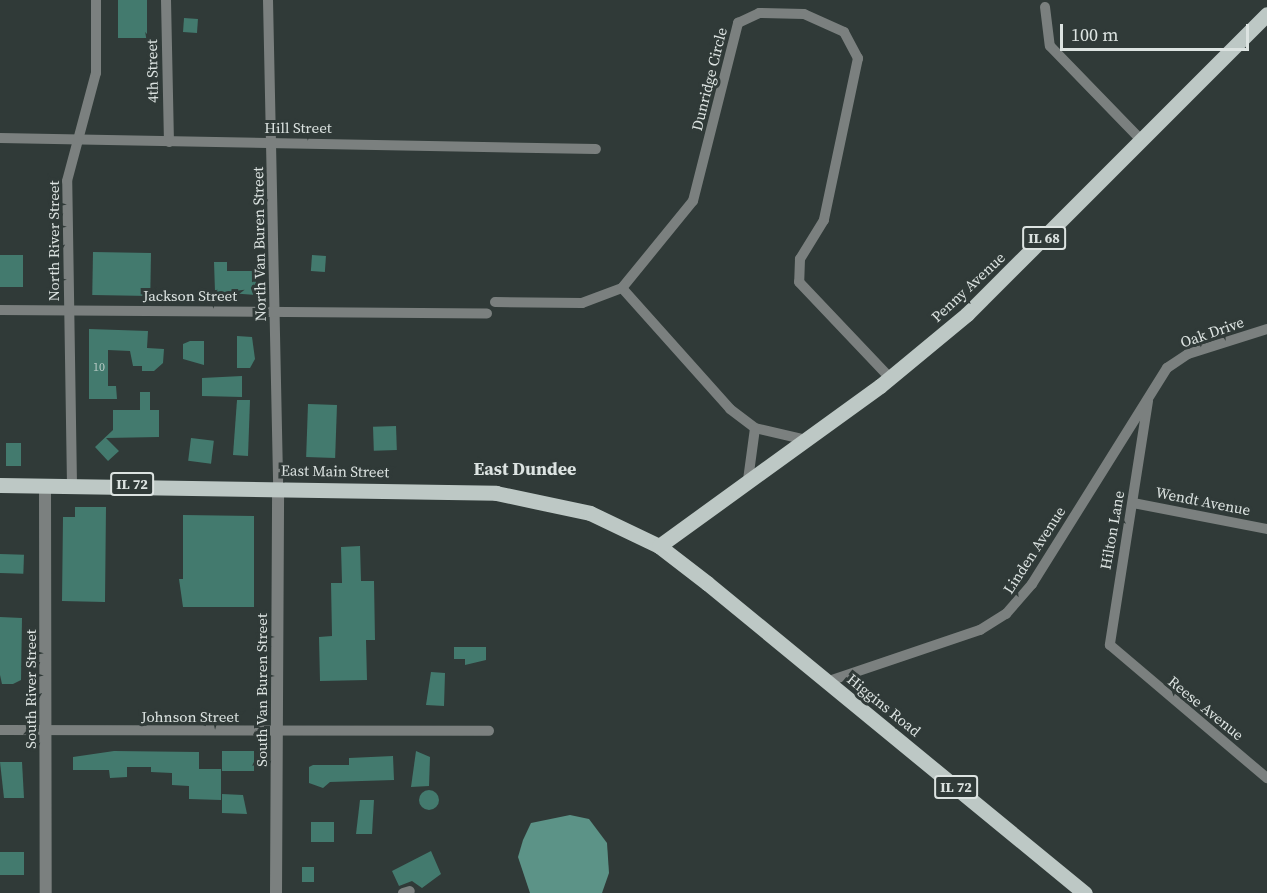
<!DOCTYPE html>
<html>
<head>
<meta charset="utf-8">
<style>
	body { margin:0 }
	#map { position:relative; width:1267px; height:893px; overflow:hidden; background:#303a38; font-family:"Source Serif 4",serif }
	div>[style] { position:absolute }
	.water>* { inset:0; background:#5c9387 }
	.building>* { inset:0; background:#437a6e; transform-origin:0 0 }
	.round { border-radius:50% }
	.minor>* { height:10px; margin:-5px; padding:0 5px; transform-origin:5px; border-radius:5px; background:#7b807f }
	.tertiary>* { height:12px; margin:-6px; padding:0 6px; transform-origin:6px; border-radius:6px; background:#7b807f }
	.primary>* { height:15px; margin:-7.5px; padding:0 7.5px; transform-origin:7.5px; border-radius:7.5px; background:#bdc8c5 }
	span { translate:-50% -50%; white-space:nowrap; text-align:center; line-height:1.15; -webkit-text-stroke:6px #303a38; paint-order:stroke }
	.number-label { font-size:12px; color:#b6c9c4 }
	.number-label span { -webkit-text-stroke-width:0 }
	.shield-label span { padding:2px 4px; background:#303a38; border:2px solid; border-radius:4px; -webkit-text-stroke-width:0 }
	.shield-label { font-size:14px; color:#dce3e1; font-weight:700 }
	.street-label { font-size:15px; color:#dce3e1 }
	.quarter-label { font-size:18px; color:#dce3e1; font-weight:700 }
	.scale { position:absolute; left:1060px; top:24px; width:189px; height:27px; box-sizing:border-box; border:3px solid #dce3e1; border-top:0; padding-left:8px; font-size:18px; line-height:21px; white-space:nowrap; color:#dce3e1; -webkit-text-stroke:4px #303a38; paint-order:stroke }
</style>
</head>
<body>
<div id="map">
	<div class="water">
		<i style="clip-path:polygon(570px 815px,589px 819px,607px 843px,609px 873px,602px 893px,530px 893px,518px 857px,523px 840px,531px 823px)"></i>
	</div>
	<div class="building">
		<i style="left:118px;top:0;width:29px;height:38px"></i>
		<i style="left:184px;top:18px;width:14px;height:14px;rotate:4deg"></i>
		<i style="left:93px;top:252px;width:58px;height:43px;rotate:1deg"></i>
		<i style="left:0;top:255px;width:23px;height:32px"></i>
		<i style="left:312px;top:255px;width:14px;height:16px;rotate:4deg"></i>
		<i style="clip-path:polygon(214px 262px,227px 262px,227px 271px,256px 271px,256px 295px,215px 292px)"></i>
		<i style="clip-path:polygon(89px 329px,148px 331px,147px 348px,164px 349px,163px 363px,154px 371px,142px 371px,142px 366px,133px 366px,130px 351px,108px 350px,108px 386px,116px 386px,117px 399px,89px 399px)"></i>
		<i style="clip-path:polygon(237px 336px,252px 337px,255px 359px,250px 368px,237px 368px)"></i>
		<i style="clip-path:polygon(190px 341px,204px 341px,204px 365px,183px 359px,183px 344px)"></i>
		<i style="clip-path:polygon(242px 376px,242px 397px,202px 396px,202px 378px)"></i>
		<i style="clip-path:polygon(140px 392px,150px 392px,150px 410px,159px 410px,159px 437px,106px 438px,119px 451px,108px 461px,95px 447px,113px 430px,113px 410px,140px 410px)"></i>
		<i style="clip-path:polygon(237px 400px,250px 400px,248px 456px,233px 455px)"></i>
		<i style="left:308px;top:404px;width:29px;height:53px;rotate:2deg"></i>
		<i style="left:396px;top:426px;width:24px;height:23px;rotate:88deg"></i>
		<i style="left:191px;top:438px;width:23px;height:23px;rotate:7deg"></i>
		<i style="left:6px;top:443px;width:15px;height:23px"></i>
		<i style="clip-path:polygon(75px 507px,106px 507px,105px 602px,62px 601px,63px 517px,75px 517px)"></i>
		<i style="clip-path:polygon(183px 515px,254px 516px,254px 607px,183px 607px,179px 579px,183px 579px)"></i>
		<i style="clip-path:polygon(360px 546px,361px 581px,374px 581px,375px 640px,366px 640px,367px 680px,320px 681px,319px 637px,332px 636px,331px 583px,342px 583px,341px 547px)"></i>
		<i style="left:0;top:554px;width:24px;height:19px;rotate:2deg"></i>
		<i style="clip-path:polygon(0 617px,22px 618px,21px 680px,13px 684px,2px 684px,0 675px)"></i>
		<i style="clip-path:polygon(454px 647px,486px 647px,486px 660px,465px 665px,465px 659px,454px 659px)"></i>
		<i style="clip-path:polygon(431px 672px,445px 673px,444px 706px,426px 705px)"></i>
		<i style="clip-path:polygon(114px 751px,199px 752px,199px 769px,221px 769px,221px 800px,189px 799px,189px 786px,172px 785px,172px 773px,151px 772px,151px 767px,127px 767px,127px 777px,110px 778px,109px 770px,73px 770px,73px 757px)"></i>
		<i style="left:222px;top:751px;width:32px;height:20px"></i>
		<i style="clip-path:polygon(416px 751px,430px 757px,429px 786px,411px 787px)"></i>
		<i style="clip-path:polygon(393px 756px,394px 780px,330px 782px,323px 788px,309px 783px,309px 767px,313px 765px,349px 765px,349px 758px)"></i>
		<i style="clip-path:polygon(0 762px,22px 762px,24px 798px,4px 798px)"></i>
		<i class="round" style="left:419px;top:790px;width:20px;height:20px"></i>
		<i style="clip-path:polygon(222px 794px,243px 795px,247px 814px,222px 813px)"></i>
		<i style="clip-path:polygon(360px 800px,374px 800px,372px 834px,356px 834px)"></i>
		<i style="left:311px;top:822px;width:23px;height:20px"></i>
		<i style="clip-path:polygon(431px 851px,441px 874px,422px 888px,412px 881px,399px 886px,392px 871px)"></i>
		<i style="left:0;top:852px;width:24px;height:23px"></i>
		<i style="left:302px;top:867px;width:12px;height:15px"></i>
	</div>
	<div class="minor">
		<i style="left:166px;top:0;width:142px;rotate:88.8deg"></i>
		<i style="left:268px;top:0;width:488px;rotate:88.8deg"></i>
		<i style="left:1045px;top:7px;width:39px;rotate:83deg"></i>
		<i style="left:1050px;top:46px;width:131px;rotate:45.9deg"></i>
		<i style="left:0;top:138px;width:596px;rotate:1.06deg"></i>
		<i style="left:622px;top:288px;width:162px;rotate:48.2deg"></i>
		<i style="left:730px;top:409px;width:31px;rotate:37deg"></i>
		<i style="left:755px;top:428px;width:48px;rotate:13.2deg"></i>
		<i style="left:495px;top:302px;width:87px;rotate:0.7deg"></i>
		<i style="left:582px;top:303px;width:43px;rotate:-20.6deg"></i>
		<i style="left:622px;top:288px;width:112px;rotate:-50.8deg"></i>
		<i style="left:693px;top:201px;width:184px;rotate:-75.8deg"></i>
		<i style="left:738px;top:23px;width:23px;rotate:-25deg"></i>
		<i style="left:759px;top:13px;width:45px;rotate:1.3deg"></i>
		<i style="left:804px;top:14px;width:44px;rotate:24.2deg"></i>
		<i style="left:844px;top:32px;width:30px;rotate:62deg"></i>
		<i style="left:858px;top:58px;width:166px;rotate:101.9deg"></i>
		<i style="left:824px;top:220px;width:46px;rotate:121.6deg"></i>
		<i style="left:800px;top:259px;width:23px;rotate:92deg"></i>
		<i style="left:799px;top:282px;width:132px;rotate:46.5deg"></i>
		<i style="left:0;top:310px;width:487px;rotate:0.4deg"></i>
		<i style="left:1148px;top:401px;width:247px;rotate:98.9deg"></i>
		<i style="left:1110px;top:645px;width:206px;rotate:40.3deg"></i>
		<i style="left:748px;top:480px;width:52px;rotate:-82.3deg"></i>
		<i style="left:72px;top:485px;width:304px;rotate:-90.9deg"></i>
		<i style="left:67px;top:181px;width:112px;rotate:-75deg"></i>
		<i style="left:96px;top:73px;width:73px;rotate:-90deg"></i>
		<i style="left:1133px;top:503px;width:136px;rotate:11deg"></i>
		<i style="left:826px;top:682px;width:163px;rotate:-18.7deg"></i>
		<i style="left:980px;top:630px;width:31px;rotate:-32deg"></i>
		<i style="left:1006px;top:614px;width:40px;rotate:-49deg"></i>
		<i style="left:1032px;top:584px;width:255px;rotate:-58deg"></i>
		<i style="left:1167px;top:368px;width:25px;rotate:-34deg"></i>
		<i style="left:1188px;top:354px;width:83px;rotate:-17.6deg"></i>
		<i style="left:0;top:730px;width:489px;rotate:0.1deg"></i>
		<i style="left:403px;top:893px;width:7px;rotate:-16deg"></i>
	</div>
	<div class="tertiary">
		<i style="left:45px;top:485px;width:408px;rotate:89.9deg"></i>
		<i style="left:276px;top:893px;width:405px;rotate:-89.7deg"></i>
	</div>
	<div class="primary">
		<i style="left:0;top:485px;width:496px;rotate:0.9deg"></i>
		<i style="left:496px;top:493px;width:96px;rotate:12deg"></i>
		<i style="left:590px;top:513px;width:76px;rotate:25.6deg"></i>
		<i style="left:659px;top:546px;width:61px;rotate:37.6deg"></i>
		<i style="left:707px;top:583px;width:489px;rotate:39.4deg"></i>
		<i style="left:659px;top:546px;width:273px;rotate:-35.9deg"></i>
		<i style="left:880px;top:386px;width:113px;rotate:-39.6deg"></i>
		<i style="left:967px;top:314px;width:424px;rotate:-45deg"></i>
	</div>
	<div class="number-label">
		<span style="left:99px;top:368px">10</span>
	</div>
	<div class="shield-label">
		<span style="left:1044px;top:238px">IL 68</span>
		<span style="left:132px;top:484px">IL 72</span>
		<span style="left:956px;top:787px">IL 72</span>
	</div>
	<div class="street-label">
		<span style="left:152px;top:71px;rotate:-91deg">4th Street</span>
		<span style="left:709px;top:79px;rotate:-76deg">Dunridge Circle</span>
		<span style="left:298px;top:128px">Hill Street</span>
		<span style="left:54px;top:241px;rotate:-90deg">North River Street</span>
		<span style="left:259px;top:244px;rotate:-91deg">North Van Buren Street</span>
		<span style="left:968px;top:287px;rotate:-43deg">Penny Avenue</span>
		<span style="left:190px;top:296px">Jackson Street</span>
		<span style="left:1212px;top:332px;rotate:-19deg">Oak Drive</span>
		<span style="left:335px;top:471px;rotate:1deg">East Main Street</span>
		<span style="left:1203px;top:501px;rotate:11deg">Wendt Avenue</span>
		<span style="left:1112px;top:530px;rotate:-80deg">Hilton Lane</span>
		<span style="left:1034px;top:550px;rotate:-57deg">Linden Avenue</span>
		<span style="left:31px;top:689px;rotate:-90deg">South River Street</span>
		<span style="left:262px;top:690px;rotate:-90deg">South Van Buren Street</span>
		<span style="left:884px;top:705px;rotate:39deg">Higgins Road</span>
		<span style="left:1206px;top:708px;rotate:39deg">Reese Avenue</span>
		<span style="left:190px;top:717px">Johnson Street</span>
	</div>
	<div class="quarter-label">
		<span style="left:525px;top:469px">East Dundee</span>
	</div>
	<div class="scale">100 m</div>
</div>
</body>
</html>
